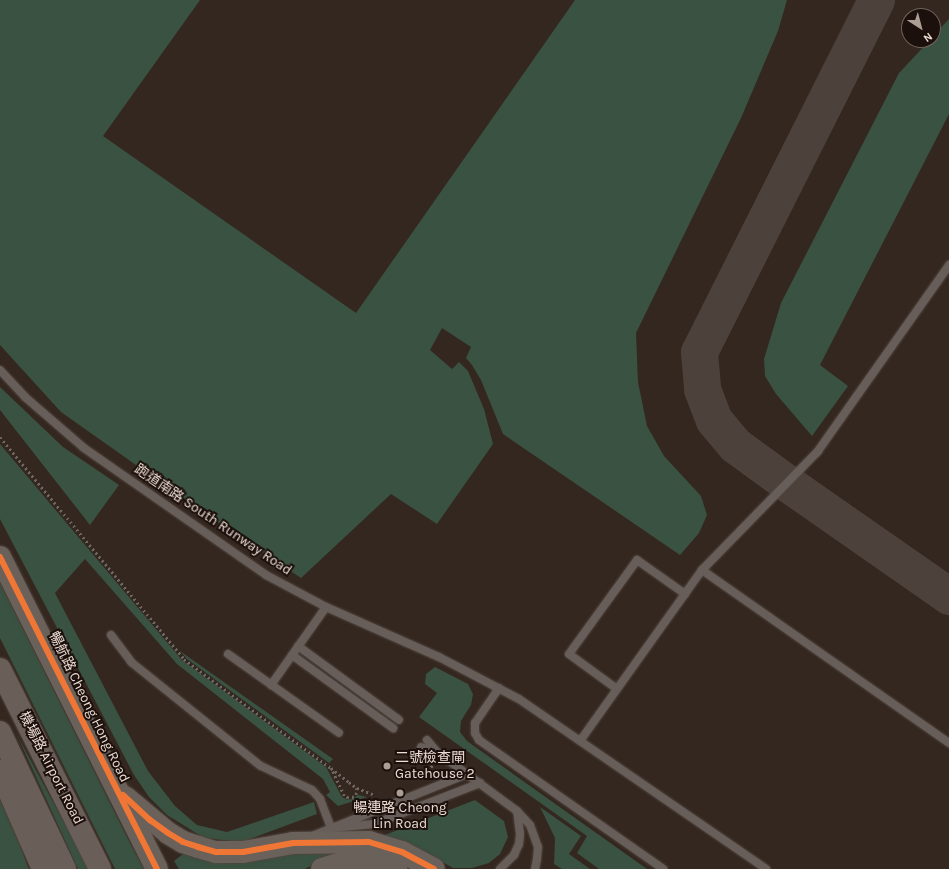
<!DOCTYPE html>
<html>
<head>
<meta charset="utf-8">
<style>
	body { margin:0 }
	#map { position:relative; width:949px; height:869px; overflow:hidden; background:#34271f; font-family:Karla,"Noto Sans TC",sans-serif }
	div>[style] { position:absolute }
	.green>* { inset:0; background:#395241 }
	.taxiway>* { height:37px; margin:-18.5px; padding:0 18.5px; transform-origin:18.5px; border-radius:18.5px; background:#4d423b }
	.path>* { height:2.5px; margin-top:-1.25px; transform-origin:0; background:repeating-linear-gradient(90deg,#6e6762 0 2px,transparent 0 5px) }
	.roads { filter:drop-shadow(0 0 1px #50453e) drop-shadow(0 0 1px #50453e) }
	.lane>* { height:8px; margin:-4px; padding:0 4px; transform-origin:4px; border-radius:4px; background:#675e5a }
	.secondary>* { height:22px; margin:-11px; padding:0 11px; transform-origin:11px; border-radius:11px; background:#6a615a }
	.primary>* { height:22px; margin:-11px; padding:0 11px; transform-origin:11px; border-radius:11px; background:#6a5e58 }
	.cycleway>* { height:6px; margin:-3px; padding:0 3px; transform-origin:3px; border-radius:3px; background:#f07635 }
	.dots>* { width:11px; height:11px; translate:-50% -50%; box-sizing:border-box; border:2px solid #1b100b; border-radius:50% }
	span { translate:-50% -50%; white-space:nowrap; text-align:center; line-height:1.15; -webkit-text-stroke:4px #1b100b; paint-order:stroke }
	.street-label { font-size:14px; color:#eddcd4 }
	.poi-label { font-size:14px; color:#eddcd4 }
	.left { translate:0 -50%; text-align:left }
	.north { position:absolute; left:901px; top:8px; width:40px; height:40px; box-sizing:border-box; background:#1b100b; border:1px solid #6f625b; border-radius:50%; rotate:144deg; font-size:11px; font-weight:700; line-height:16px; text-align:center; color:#eddcd4 }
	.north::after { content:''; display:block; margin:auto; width:14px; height:18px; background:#ac9d95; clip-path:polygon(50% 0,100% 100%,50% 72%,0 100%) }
</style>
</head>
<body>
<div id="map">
	<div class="green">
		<i style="clip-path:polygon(0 0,200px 0,103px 136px,356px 313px,575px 0,787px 0,778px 31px,741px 118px,636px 333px,638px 382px,647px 426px,664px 456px,701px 496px,707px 515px,699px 533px,680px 555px,503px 434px,481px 380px,472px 365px,466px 358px,471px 347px,442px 328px,430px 350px,452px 369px,459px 362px,468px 371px,484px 409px,493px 444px,437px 524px,391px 494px,301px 578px,201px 511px,61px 412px,0 345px)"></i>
		<i style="clip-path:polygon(949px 19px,949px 114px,820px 365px,848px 386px,812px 436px,776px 394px,765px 376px,764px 359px,781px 303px,899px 73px,930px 40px,933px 40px,933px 36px)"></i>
		<i style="clip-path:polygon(0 387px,63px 447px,119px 485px,90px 525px,0 410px)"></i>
		<i style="clip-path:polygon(0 444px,182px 660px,326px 767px,342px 797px,348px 800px,354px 798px,358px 795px,367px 797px,338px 806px,326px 795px,330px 792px,323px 779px,177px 664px,85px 559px,55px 593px,148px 771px,175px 806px,197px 825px,227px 832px,314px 802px,317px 814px,242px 842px,204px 838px,167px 815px,149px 797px,134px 775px,0 519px)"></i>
		<i style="clip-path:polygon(0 583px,128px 839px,144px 869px,115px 869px,0 638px)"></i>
		<i style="clip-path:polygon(180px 651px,333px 759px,329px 763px,187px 659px)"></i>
		<i style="clip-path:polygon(435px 667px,468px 684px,473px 694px,471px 705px,461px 721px,460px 732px,467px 741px,647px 869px,599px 869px,577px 853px,587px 836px,419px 717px,437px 693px,425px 684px,426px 674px)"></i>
		<i style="clip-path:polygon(16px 733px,89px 869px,78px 869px)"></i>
		<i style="clip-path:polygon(0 800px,19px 843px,29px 869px,0 869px)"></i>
		<i style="clip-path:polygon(475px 800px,504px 821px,508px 837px,500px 854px,489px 863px,472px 868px,453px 868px,413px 845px,377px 838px)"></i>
		<i style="clip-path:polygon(540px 807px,581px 836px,569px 854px,590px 869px,562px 869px,554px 864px,555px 838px)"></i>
		<i style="clip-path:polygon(316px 850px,363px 851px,319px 862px,305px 869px,179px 869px,174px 861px,183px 854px,210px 862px)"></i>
	</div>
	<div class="taxiway">
		<i style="left:876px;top:0;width:394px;rotate:116.7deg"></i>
		<i style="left:699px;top:352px;width:37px;rotate:85deg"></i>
		<i style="left:702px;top:389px;width:33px;rotate:69deg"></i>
		<i style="left:714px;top:420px;width:33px;rotate:50deg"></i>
		<i style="left:735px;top:445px;width:64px;rotate:36.2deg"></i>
		<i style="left:787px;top:483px;width:198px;rotate:34.9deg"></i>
	</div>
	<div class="path">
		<i style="left:0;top:437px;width:288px;rotate:50.3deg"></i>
		<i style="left:184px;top:659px;width:183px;rotate:36.6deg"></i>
		<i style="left:331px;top:768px;width:23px;rotate:38deg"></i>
		<i style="left:349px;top:782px;width:10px;rotate:37deg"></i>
		<i style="left:357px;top:788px;width:5px;rotate:90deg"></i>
		<i style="left:357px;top:793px;width:5px;rotate:127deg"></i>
		<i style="left:354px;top:797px;width:6px;rotate:171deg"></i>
		<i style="left:348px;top:798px;width:4px;rotate:-153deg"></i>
		<i style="left:344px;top:796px;width:31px;rotate:-115deg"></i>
		<i style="left:425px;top:775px;width:15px;rotate:-53deg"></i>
		<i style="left:357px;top:788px;width:18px;rotate:22deg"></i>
	</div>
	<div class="roads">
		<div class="lane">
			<i style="left:0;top:370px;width:37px;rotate:47deg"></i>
			<i style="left:25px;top:397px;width:78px;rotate:40.8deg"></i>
			<i style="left:84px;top:448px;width:222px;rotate:34.9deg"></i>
			<i style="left:266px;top:575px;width:68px;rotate:28.1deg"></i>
			<i style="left:326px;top:607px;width:124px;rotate:23.9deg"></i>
			<i style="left:439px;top:657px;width:90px;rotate:27.7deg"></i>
			<i style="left:519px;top:699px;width:300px;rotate:34.5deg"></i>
			<i style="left:702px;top:570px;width:302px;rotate:35deg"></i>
			<i style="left:111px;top:635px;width:34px;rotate:53deg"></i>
			<i style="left:131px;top:662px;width:166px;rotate:38.7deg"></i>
			<i style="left:261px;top:766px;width:56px;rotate:25.2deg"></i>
			<i style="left:312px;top:790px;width:12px;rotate:48deg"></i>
			<i style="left:320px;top:799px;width:31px;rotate:69deg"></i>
			<i style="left:331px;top:828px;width:43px;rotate:-5.3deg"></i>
			<i style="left:374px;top:824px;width:114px;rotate:-21.1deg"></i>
			<i style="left:298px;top:646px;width:125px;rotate:36.2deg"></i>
			<i style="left:228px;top:654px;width:136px;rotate:35.4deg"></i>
			<i style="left:292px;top:655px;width:125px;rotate:35.9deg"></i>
			<i style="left:271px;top:685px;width:95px;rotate:-54.8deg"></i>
			<i style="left:499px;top:688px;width:42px;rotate:124.4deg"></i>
			<i style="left:475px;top:723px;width:10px;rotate:90deg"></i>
			<i style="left:475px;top:733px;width:8px;rotate:60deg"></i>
			<i style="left:479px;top:740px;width:225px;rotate:35deg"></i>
			<i style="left:617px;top:689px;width:59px;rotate:-143.9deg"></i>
			<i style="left:569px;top:654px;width:116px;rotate:-54.1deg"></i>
			<i style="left:637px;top:560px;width:59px;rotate:35.3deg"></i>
			<i style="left:427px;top:740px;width:16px;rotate:50deg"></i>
			<i style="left:437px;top:752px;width:99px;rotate:36.4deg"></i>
			<i style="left:517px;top:811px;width:19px;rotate:47deg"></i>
			<i style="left:530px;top:825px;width:23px;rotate:70deg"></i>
			<i style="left:538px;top:847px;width:12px;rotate:95deg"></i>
			<i style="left:537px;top:859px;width:10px;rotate:101deg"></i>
			<i style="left:580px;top:741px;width:210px;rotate:-54.5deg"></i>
			<i style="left:702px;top:570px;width:166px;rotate:-45.7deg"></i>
			<i style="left:818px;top:451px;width:228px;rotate:-54.8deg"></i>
			<i style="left:421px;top:747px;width:16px;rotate:18deg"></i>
			<i style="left:312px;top:836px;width:167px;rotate:-21.8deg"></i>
			<i style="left:500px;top:869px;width:20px;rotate:-45deg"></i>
			<i style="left:514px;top:855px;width:12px;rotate:-66deg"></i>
			<i style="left:519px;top:844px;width:10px;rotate:-84deg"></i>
			<i style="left:520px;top:834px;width:23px;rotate:-97deg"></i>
		</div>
		<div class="secondary">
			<i style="left:0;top:557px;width:349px;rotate:63.3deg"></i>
			<i style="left:125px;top:797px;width:56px;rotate:39.9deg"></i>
			<i style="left:168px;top:833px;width:17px;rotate:31deg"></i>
			<i style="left:183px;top:842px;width:16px;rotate:18deg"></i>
			<i style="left:198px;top:847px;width:19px;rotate:16deg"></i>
			<i style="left:216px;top:852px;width:27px"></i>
			<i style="left:243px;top:852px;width:51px;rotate:-10.2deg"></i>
			<i style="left:293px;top:843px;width:76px;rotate:-0.8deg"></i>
			<i style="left:369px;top:842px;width:34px;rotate:17deg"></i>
			<i style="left:402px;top:852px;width:36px;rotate:28deg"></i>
			<i style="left:322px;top:869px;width:21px;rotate:-17deg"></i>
			<i style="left:342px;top:863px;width:20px;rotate:-3deg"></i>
			<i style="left:362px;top:862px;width:22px;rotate:8deg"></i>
			<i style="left:384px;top:865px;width:13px;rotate:18deg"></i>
		</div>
		<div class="primary">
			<i style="left:0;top:669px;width:224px;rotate:63.4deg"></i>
			<i style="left:0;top:732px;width:152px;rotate:64.6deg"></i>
			<i style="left:0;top:771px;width:107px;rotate:66.3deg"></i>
		</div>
	</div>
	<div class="cycleway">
		<i style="left:0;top:557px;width:349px;rotate:63.3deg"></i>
		<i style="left:123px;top:795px;width:37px;rotate:43deg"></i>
		<i style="left:150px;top:820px;width:22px;rotate:36deg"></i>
		<i style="left:168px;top:833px;width:17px;rotate:31deg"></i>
		<i style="left:183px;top:842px;width:16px;rotate:18deg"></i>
		<i style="left:198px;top:847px;width:19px;rotate:16deg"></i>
		<i style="left:216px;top:852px;width:27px"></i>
		<i style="left:243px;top:852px;width:51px;rotate:-10.2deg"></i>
		<i style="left:293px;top:843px;width:76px;rotate:-0.8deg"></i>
		<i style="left:369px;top:842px;width:34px;rotate:17deg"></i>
		<i style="left:402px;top:852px;width:36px;rotate:28deg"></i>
	</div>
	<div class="dots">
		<i style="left:387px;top:766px;background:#ac9d95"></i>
		<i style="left:400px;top:793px;background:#ac9d95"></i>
	</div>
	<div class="street-label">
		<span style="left:213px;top:520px;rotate:34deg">跑道南路 South Runway Road</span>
		<span style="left:89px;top:707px;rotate:64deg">暢航路 Cheong Hong Road</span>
		<span style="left:51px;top:768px;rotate:63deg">機場路 Airport Road</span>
	</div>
	<div class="poi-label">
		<span class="left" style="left:395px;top:766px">二號檢查閘<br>Gatehouse 2</span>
		<span style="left:400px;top:816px">暢連路 Cheong<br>Lin Road</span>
	</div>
	<div class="north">N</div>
</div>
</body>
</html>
